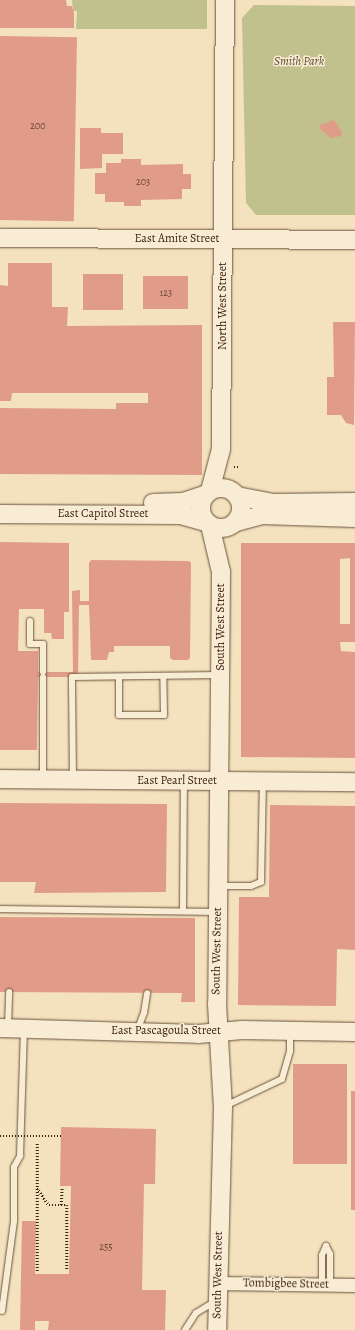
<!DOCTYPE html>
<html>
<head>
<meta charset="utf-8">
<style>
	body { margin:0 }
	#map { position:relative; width:355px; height:1330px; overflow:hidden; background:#f4e1bd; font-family:Alegreya,serif }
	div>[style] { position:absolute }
	.green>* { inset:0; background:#c1c18d }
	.building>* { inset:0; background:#e19b89; transform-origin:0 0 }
	.path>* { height:2.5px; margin-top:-1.25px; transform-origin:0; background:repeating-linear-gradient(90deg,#3d2212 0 1px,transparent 0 3px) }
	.roads { filter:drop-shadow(0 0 1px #6b523d) drop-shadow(0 0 1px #6b523d) }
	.lane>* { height:6px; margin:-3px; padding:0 3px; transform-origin:3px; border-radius:3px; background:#f8ecd4 }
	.street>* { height:13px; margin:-6.5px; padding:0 6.5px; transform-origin:6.5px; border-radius:6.5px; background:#f8ecd4 }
	.secondary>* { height:18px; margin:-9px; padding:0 9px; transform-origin:9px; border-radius:9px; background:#f8ecd4 }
	.secondary>.ring { margin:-9px; padding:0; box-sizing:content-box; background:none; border:18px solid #f8ecd4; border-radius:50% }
	.path-bridge>* { height:2.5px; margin-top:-1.25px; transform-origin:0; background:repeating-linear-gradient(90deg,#3d2212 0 1px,transparent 0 3px) }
	span { translate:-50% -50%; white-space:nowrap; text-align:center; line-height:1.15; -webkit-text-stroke:3px #f8ecd4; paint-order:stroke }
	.number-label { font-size:10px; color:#664030 }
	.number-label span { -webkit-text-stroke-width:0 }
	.park-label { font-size:12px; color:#5e4a31; font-style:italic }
	.street-label { font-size:12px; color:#3d2212 }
</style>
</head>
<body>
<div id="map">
	<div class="green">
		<i style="clip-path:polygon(72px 0,207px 0,207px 29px,76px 29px,77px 11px,73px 11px)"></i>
		<i style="clip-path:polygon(254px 5px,355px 6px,355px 215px,256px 215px,246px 203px,242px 18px)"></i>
	</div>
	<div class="building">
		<i style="clip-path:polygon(0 0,66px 0,67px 6px,72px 6px,74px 13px,74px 28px,0 28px)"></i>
		<i style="left:0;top:36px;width:77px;height:184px;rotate:1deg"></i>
		<i style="clip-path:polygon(334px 120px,342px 132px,341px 136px,331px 138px,319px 128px,320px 125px)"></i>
		<i style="clip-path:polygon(80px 128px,101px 128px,101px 133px,123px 133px,123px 154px,102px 154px,102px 168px,80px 169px)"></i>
		<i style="clip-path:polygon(121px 159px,141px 159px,141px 165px,183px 164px,183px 174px,191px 174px,191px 189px,182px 189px,182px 199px,141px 200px,141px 206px,124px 206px,124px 202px,105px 202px,105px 194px,95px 194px,95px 173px,106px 173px,106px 163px,121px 163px)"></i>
		<i style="clip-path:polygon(8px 263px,52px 263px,52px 307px,68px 307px,67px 326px,202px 325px,202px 475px,0 474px,0 408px,116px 409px,116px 403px,148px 403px,148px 393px,12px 393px,11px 401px,0 401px,0 285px,8px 286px)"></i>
		<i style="left:83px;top:274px;width:40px;height:36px"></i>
		<i style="left:188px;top:276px;width:33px;height:45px;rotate:90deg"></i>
		<i style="clip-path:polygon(333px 322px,355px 322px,354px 425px,346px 423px,341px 415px,327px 415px,327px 377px,334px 377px)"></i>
		<i style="clip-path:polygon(0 542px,69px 543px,69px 612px,64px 612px,64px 639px,52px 639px,51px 633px,44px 633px,44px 609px,19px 609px,18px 651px,38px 651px,38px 672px,73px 672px,72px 591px,80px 590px,80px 601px,89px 601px,89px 563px,91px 560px,189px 561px,191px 563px,190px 658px,188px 660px,173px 660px,170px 658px,170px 646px,114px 646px,114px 652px,109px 652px,107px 660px,91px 660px,89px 605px,79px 605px,78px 677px,38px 677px,37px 750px,0 750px)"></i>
		<i style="clip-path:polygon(evenodd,241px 543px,355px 543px,355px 642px,340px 642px,341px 651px,355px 652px,355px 758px,241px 757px,241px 543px,350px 558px,350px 624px,340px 624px,340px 559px,350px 558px)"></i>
		<i style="clip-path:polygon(0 803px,167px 804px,166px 892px,34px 893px,36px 882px,0 882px)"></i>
		<i style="clip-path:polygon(270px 805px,355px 806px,355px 950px,337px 949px,336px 1006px,238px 1005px,239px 897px,269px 897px)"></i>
		<i style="clip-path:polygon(0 917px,195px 918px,195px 1002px,181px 1002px,182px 993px,0 992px)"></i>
		<i style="left:293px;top:1064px;width:54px;height:100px"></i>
		<i style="left:351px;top:1091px;width:4px;height:119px"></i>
		<i style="clip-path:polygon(61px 1127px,156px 1129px,155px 1184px,144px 1184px,142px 1290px,166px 1290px,165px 1330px,48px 1330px,49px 1321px,35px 1321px,35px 1330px,20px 1330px,22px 1221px,36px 1221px,35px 1274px,69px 1274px,71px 1186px,60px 1186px)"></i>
	</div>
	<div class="path">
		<i style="left:234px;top:467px;width:5px"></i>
		<i style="left:37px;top:1188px;width:21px;rotate:55deg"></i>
		<i style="left:49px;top:1205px;width:18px"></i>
		<i style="left:67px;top:1205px;width:65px;rotate:90deg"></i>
		<i style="left:61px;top:1205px;width:18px;rotate:-87deg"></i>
		<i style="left:37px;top:1271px;width:128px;rotate:-90deg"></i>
	</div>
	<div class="roads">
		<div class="lane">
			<i style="left:30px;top:621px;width:23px;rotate:90deg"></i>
			<i style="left:30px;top:644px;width:13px"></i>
			<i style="left:43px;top:644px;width:28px;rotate:90deg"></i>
			<i style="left:119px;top:677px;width:38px;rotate:90deg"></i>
			<i style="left:119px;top:715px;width:45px"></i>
			<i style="left:164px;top:715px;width:39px;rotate:-91deg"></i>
			<i style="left:43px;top:779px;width:102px;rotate:-90deg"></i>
			<i style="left:73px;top:779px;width:102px;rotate:-90.6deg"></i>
			<i style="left:72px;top:677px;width:147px;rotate:-0.8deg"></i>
			<i style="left:219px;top:886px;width:32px"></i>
			<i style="left:251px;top:886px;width:11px;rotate:-22deg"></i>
			<i style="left:261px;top:882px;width:100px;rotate:-88.9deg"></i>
			<i style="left:0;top:909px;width:216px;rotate:0.8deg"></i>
			<i style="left:183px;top:911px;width:129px;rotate:-89.6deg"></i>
			<i style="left:8px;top:1026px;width:34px;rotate:-88deg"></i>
			<i style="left:137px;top:1031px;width:19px;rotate:-69deg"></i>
			<i style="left:144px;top:1013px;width:20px;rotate:-81deg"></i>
			<i style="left:225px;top:1106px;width:63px;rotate:-25.3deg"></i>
			<i style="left:282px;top:1079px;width:29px;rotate:-74deg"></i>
			<i style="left:290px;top:1051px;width:18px;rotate:-90deg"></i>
			<i style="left:326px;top:1246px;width:9px;rotate:63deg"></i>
			<i style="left:330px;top:1254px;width:31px;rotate:90deg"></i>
			<i style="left:322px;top:1284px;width:29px;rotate:-90deg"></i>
			<i style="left:322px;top:1255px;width:10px;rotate:-66deg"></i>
			<i style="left:2px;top:1311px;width:91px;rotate:-82.4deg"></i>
			<i style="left:14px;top:1221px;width:54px;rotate:-90deg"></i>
			<i style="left:14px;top:1167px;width:13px;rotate:-61deg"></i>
			<i style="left:20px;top:1156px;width:126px;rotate:-88.2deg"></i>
			<i style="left:185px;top:1330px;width:20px;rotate:-57deg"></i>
			<i style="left:196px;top:1313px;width:23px;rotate:-31deg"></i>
		</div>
		<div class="street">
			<i style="left:217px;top:1283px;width:138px;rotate:0.8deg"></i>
		</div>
		<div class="secondary">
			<i style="left:0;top:238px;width:355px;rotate:0.3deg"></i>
			<i class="ring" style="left:201px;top:488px;width:22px;height:22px"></i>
			<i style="left:210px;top:491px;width:43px;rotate:-75.3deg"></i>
			<i style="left:221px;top:449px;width:449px;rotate:-89.5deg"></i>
			<i style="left:237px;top:496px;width:37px;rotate:11deg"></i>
			<i style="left:273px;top:503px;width:82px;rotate:-0.7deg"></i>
			<i style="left:153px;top:503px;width:30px;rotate:-2deg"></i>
			<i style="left:183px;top:502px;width:23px;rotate:-18deg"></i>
			<i style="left:0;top:514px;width:181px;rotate:0.3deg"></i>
			<i style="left:181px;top:515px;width:26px;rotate:16deg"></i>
			<i style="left:236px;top:522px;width:28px;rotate:-15deg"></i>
			<i style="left:263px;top:515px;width:92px;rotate:1.9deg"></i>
			<i style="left:210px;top:525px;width:48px;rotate:76.8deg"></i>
			<i style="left:221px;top:572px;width:432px;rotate:90.5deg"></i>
			<i style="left:217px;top:1004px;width:103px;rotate:86.7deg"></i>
			<i style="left:223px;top:1107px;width:223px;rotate:91.5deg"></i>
			<i style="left:0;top:779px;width:355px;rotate:0.5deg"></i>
			<i style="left:0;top:1028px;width:198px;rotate:1.7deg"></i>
			<i style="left:198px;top:1034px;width:44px;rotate:-5.2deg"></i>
			<i style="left:242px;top:1030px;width:113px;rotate:1deg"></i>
		</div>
	</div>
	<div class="path-bridge">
		<i style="left:0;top:1136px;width:61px"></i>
	</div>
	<div class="number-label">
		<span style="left:38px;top:126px">200</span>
		<span style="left:143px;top:182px">203</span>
		<span style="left:166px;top:293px">123</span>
		<span style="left:106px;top:1247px">255</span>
	</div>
	<div class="park-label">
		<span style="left:299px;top:62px">Smith Park</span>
	</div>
	<div class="street-label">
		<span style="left:177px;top:239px">East Amite Street</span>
		<span style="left:223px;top:306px;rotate:-90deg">North West Street</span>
		<span style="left:103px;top:514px">East Capitol Street</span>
		<span style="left:221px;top:627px;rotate:-90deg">South West Street</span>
		<span style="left:177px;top:781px">East Pearl Street</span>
		<span style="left:217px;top:951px;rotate:-89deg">South West Street</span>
		<span style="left:166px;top:1031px">East Pascagoula Street</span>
		<span style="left:218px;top:1275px;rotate:-89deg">South West Street</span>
		<span style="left:286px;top:1284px;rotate:1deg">Tombigbee Street</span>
	</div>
</div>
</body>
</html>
